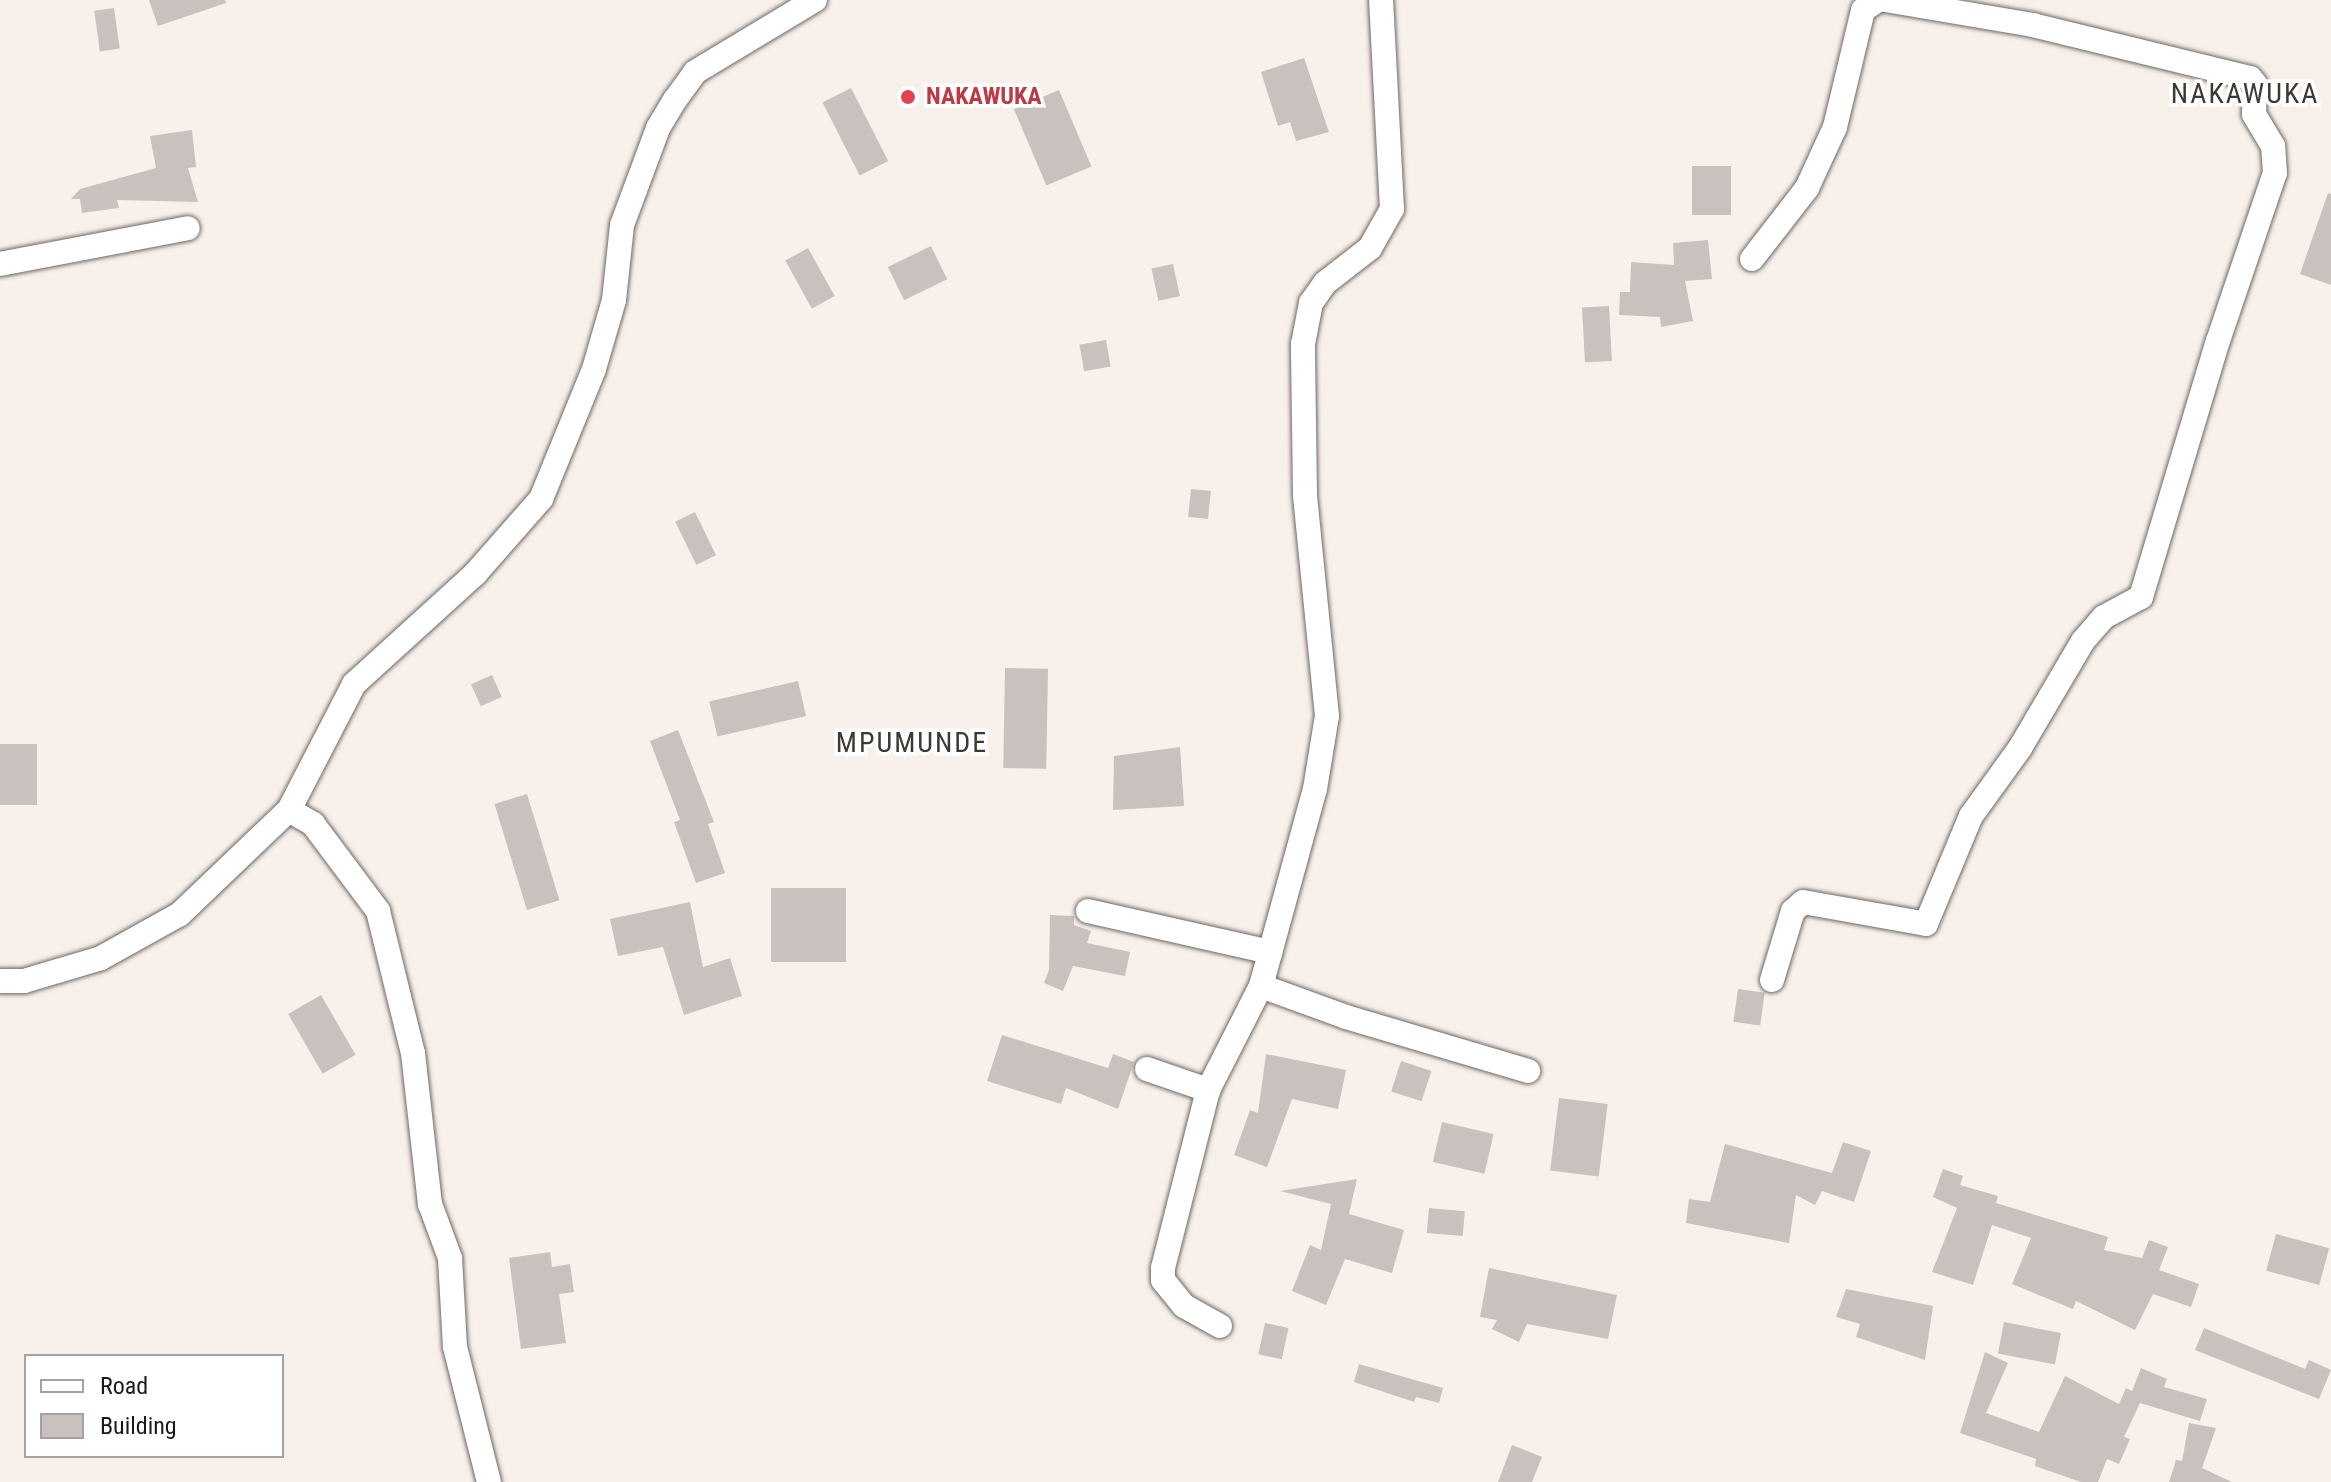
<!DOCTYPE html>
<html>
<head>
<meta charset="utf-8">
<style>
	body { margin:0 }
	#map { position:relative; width:2331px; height:1482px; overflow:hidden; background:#f8f1eb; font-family:"Roboto Condensed",sans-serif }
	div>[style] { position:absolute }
	.building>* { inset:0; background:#c9c1bd; transform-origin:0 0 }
	.roads { filter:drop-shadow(0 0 2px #6e6863) drop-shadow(0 0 2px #6e6863) }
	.street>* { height:24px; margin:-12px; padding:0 12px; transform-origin:12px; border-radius:12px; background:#fff }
	.dots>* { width:22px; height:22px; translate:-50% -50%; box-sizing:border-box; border:4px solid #fff; border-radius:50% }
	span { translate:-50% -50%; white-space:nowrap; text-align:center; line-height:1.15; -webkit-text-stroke:7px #fff; paint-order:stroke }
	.health-label { font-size:24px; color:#be3a42; font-weight:700 }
	.left { translate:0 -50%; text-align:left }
	.quarter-label { font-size:28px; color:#3d3833; letter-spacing:2px }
	.legend { position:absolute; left:24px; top:1354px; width:260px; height:104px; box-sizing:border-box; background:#fff; border:2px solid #a4a3a2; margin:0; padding:10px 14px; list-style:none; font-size:24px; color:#1b1917 }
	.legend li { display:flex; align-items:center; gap:16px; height:40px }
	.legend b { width:40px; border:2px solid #a4a3a2 }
</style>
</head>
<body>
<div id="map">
	<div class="building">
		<i style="clip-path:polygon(149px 0,225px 0,226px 3px,158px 26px)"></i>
		<i style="left:114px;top:8px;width:41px;height:20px;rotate:82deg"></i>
		<i style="clip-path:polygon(1304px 58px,1329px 132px,1296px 141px,1290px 122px,1278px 126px,1261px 72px)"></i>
		<i style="left:851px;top:88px;width:82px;height:32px;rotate:63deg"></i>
		<i style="left:1059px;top:90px;width:83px;height:49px;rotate:67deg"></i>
		<i style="clip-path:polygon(192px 130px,196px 167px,188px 168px,198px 202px,117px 200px,119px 208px,82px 213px,80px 199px,71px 199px,80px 189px,156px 168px,150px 136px)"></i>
		<i style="left:1692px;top:166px;width:39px;height:49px"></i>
		<i style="clip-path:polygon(2328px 193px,2331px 194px,2331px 285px,2300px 274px)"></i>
		<i style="clip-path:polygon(1708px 240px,1712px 279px,1685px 281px,1693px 321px,1661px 327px,1660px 317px,1619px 315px,1620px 292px,1630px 292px,1631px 262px,1674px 265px,1673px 243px)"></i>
		<i style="left:931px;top:246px;width:37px;height:48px;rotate:64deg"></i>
		<i style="left:808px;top:248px;width:55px;height:26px;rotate:61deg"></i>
		<i style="left:1173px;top:264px;width:33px;height:22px;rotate:78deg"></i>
		<i style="left:1609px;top:306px;width:55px;height:27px;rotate:87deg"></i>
		<i style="left:1106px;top:340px;width:27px;height:27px;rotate:80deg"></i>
		<i style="left:1191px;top:489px;width:20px;height:28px;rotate:6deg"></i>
		<i style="left:695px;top:512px;width:48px;height:22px;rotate:64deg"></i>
		<i style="left:1005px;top:668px;width:43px;height:100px;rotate:1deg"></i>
		<i style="left:492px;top:675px;width:24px;height:23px;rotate:66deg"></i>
		<i style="left:798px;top:681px;width:36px;height:91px;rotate:77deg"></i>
		<i style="clip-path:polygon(678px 730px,714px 822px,708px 824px,725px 873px,696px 883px,674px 822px,680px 820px,650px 741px)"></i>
		<i style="left:0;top:744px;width:37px;height:61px"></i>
		<i style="clip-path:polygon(1180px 747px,1184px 806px,1113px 810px,1114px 756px)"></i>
		<i style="left:527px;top:794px;width:111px;height:34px;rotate:73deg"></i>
		<i style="left:771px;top:888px;width:75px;height:74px"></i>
		<i style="clip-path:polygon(690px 902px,703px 967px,730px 958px,742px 996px,684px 1015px,663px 947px,618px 956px,610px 919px)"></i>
		<i style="clip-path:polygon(1050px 915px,1074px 916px,1074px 925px,1091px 931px,1087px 943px,1130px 952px,1125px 976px,1073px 966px,1063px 991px,1044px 983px,1049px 970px)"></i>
		<i style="left:1738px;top:989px;width:27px;height:33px;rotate:8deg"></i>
		<i style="left:321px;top:995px;width:69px;height:38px;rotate:60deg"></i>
		<i style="clip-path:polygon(1002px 1035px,1108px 1068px,1113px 1054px,1134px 1062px,1118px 1109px,1066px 1088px,1061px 1104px,987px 1081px)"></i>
		<i style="clip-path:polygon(1266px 1054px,1346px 1070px,1338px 1109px,1292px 1099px,1267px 1167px,1234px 1155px,1250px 1110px,1258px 1113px)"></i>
		<i style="left:1401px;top:1061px;width:32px;height:32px;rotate:18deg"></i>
		<i style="left:1559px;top:1098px;width:49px;height:73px;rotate:7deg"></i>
		<i style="left:1442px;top:1122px;width:53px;height:41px;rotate:13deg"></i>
		<i style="clip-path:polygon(1843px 1142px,1871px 1151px,1854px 1202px,1822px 1191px,1815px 1205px,1796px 1195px,1789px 1243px,1686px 1223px,1689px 1199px,1710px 1202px,1725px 1144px,1832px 1173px)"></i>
		<i style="clip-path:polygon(1943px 1169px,1963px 1176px,1960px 1185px,1998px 1196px,1996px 1203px,2108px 1237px,2104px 1250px,2142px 1258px,2149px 1240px,2168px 1247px,2159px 1270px,2199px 1284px,2191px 1307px,2153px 1294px,2135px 1330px,2076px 1301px,2073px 1309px,2012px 1284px,2031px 1238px,1992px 1225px,1973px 1285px,1932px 1272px,1957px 1208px,1933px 1197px)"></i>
		<i style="clip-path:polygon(1357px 1179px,1349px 1214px,1404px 1230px,1392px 1273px,1345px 1259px,1326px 1305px,1292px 1291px,1310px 1245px,1321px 1250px,1331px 1204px,1280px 1191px)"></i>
		<i style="left:1429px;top:1208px;width:36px;height:25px;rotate:5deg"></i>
		<i style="left:2276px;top:1234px;width:55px;height:38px;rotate:15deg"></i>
		<i style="clip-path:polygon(550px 1252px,552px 1267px,570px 1264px,574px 1292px,559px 1294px,566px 1343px,521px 1349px,509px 1258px)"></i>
		<i style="clip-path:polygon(1489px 1268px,1617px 1295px,1608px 1339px,1527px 1324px,1519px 1342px,1492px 1329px,1497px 1320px,1480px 1317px)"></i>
		<i style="clip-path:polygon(1846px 1289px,1933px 1306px,1925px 1360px,1856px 1337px,1860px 1324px,1836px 1317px)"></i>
		<i style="left:2004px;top:1322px;width:58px;height:32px;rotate:11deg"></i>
		<i style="left:1265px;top:1323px;width:24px;height:32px;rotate:12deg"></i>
		<i style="clip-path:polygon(2204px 1328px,2305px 1369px,2309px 1360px,2331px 1370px,2319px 1399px,2195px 1350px)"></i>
		<i style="clip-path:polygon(1985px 1352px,2008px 1363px,1986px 1413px,2039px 1432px,2065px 1376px,2119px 1404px,2126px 1388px,2132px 1391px,2141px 1368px,2167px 1379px,2164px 1387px,2207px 1399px,2200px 1421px,2140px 1403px,2124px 1437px,2130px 1439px,2119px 1464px,2107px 1459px,2098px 1482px,2081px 1482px,2035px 1466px,2036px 1459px,1960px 1433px)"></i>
		<i style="clip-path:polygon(1359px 1364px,1443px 1388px,1439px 1403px,1416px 1397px,1414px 1402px,1354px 1382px)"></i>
		<i style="clip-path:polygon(2189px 1423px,2216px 1428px,2202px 1468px,2232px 1482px,2169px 1482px,2176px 1460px,2182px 1461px)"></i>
		<i style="clip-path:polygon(1512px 1445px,1542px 1457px,1532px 1482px,1498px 1482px)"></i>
	</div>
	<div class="roads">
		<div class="street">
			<i style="left:1752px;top:259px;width:90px;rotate:-52.2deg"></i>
			<i style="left:1807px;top:188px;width:67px;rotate:-65.3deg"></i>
			<i style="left:1835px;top:127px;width:120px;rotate:-76.5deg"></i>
			<i style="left:1863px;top:10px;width:18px;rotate:-34deg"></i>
			<i style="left:0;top:264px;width:191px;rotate:-10.8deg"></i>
			<i style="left:289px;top:810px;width:28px;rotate:30deg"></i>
			<i style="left:313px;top:824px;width:109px;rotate:53.2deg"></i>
			<i style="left:378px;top:911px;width:146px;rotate:76.2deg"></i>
			<i style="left:413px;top:1053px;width:152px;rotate:83.6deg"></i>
			<i style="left:430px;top:1204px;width:58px;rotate:69.7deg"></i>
			<i style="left:450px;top:1258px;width:89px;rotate:86.8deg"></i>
			<i style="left:455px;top:1347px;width:139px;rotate:75.9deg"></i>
			<i style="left:1088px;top:911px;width:187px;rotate:12.7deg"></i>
			<i style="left:1772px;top:980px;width:72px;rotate:-73.1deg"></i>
			<i style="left:1793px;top:911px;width:13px;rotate:-42deg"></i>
			<i style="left:1803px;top:902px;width:125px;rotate:10.1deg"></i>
			<i style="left:1926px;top:924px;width:117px;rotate:-67.4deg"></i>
			<i style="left:1971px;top:816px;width:84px;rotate:-54.2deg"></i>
			<i style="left:2020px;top:748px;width:124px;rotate:-59.5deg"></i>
			<i style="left:2083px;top:641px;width:32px;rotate:-49deg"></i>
			<i style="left:2104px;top:617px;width:42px;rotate:-28.4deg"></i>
			<i style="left:2141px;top:597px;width:267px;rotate:-73.3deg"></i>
			<i style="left:2218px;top:341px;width:177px;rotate:-71.3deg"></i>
			<i style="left:2275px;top:173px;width:27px;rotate:-94deg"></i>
			<i style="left:2273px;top:146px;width:37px;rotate:-121deg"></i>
			<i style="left:2254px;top:114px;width:30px;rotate:-88deg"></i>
			<i style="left:2255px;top:84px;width:8px;rotate:-130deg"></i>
			<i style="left:2250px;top:78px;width:223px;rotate:-166.3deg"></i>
			<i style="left:2033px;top:25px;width:150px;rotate:-170.4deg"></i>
			<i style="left:0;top:981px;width:24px"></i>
			<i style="left:24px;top:981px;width:80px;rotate:-16.6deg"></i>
			<i style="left:101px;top:958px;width:90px;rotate:-29.1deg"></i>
			<i style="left:180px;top:914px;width:151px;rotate:-43.7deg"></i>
			<i style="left:289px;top:810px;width:142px;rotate:-62.7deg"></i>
			<i style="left:354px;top:684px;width:164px;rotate:-42.3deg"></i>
			<i style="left:475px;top:574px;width:100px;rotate:-48.7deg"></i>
			<i style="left:541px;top:499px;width:140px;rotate:-67.8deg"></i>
			<i style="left:594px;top:369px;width:72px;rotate:-73.8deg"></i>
			<i style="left:614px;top:300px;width:75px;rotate:-83.9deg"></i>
			<i style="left:622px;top:225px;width:103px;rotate:-69.6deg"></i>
			<i style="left:658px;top:128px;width:33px;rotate:-59deg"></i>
			<i style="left:675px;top:100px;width:34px;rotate:-54deg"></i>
			<i style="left:695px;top:72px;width:140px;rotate:-31deg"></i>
			<i style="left:1261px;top:986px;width:90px;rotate:20deg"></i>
			<i style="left:1346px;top:1017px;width:190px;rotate:16.5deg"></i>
			<i style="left:1147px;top:1069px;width:65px;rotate:19deg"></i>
			<i style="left:1220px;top:1326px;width:41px;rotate:-150.9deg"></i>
			<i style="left:1184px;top:1306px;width:33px;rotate:-129deg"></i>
			<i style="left:1163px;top:1280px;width:12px;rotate:-90deg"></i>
			<i style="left:1163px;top:1268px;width:184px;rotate:-75.8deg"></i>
			<i style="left:1208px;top:1090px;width:117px;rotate:-63deg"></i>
			<i style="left:1261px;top:986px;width:204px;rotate:-74.7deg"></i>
			<i style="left:1315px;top:789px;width:74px;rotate:-80.7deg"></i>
			<i style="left:1327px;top:716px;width:222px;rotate:-95.7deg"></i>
			<i style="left:1305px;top:495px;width:151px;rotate:-90.8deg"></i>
			<i style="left:1303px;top:344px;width:42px;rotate:-79deg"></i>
			<i style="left:1311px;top:303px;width:24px;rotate:-55deg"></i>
			<i style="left:1325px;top:283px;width:57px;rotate:-37.9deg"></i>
			<i style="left:1370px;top:248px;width:45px;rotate:-60.6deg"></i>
			<i style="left:1392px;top:209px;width:209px;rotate:-93deg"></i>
		</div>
	</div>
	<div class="dots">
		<i style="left:908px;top:97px;background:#e0444e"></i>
	</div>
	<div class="health-label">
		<span class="left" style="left:926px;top:97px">NAKAWUKA</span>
	</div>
	<div class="quarter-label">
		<span style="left:2245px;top:94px">NAKAWUKA</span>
		<span style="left:912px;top:743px">MPUMUNDE</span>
	</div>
	<ul class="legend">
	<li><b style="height:10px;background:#fff"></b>Road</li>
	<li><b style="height:22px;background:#c9c1bd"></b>Building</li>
	</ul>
</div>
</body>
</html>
